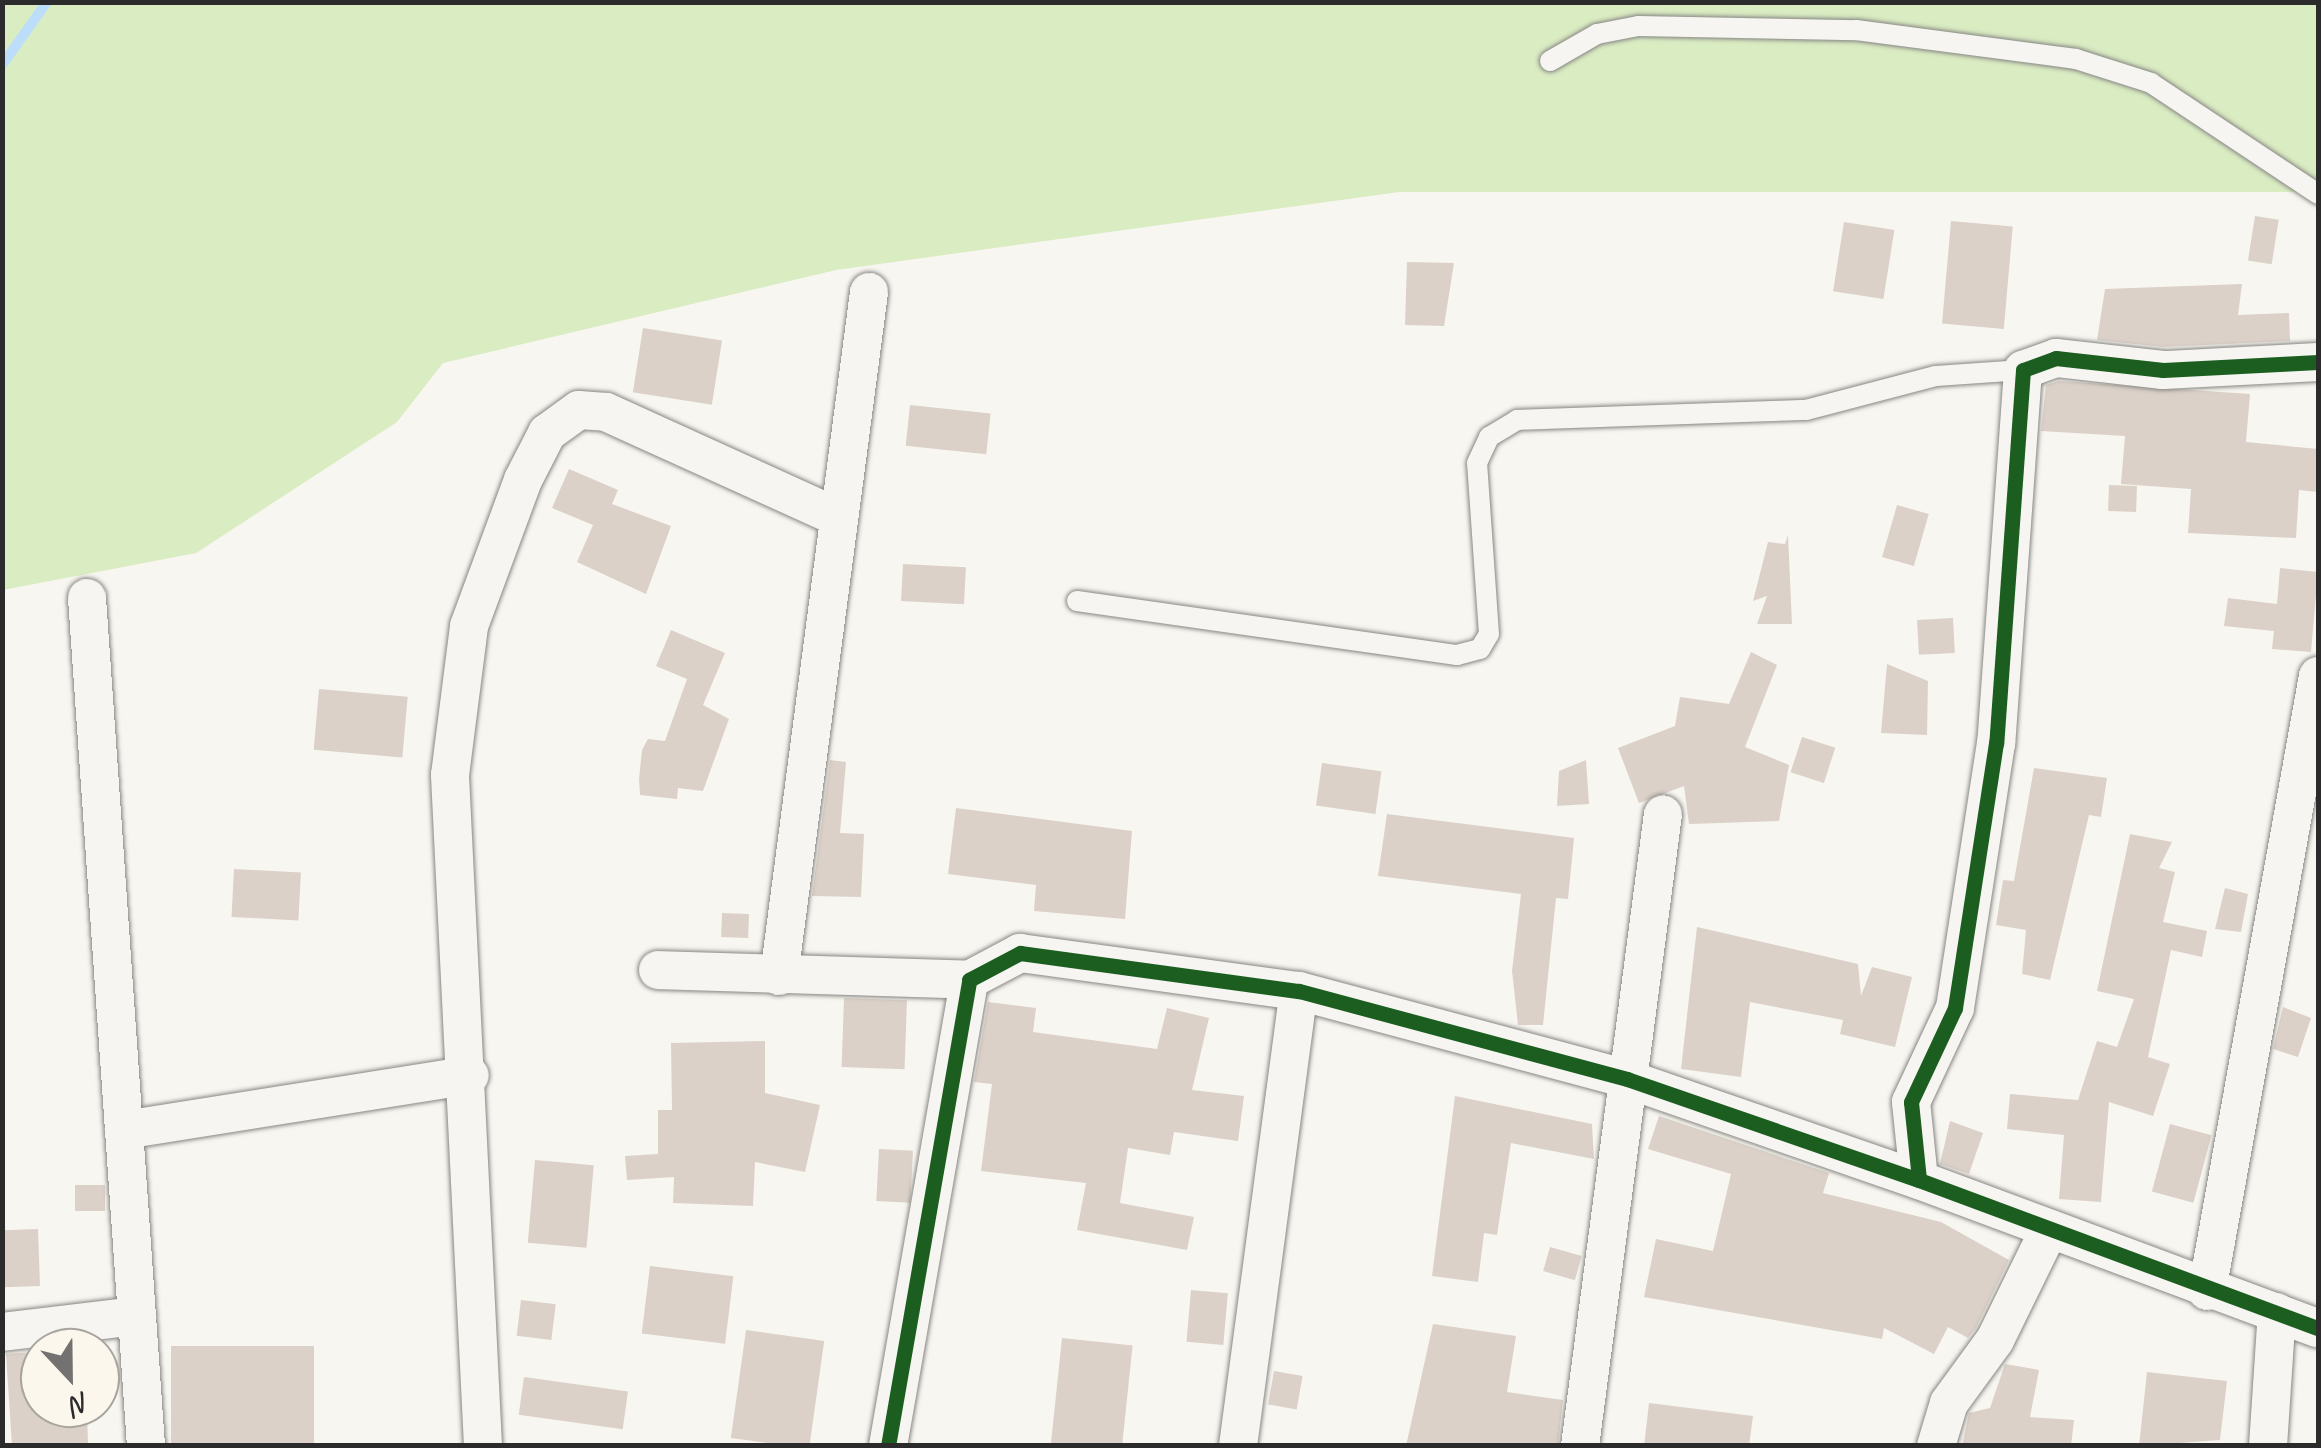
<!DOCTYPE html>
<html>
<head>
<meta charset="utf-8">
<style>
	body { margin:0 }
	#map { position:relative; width:2321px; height:1448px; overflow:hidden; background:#f8f6f0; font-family:Caveat,sans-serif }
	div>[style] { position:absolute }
	.green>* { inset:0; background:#daecc2 }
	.stream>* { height:10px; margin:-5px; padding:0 5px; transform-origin:5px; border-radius:5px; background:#bcdefa }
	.building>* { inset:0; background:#dbd1c8; transform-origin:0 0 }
	.roads { filter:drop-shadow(0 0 2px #878684) drop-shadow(0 0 2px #878684) }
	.lane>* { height:20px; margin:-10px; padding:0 10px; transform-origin:10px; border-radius:10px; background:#f6f5f1 }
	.street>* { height:38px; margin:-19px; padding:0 19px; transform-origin:19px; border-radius:19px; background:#f6f5f1 }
	.cycleway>* { height:15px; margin:-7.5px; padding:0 7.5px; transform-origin:7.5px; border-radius:7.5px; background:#1b5e20 }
	span { translate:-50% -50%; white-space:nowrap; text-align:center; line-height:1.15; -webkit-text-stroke:8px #fbf7ec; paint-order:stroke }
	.frame { position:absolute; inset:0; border:5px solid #2b2b2b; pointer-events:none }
	.north { position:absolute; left:20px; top:1328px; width:100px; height:100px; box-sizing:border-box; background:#fbf7ec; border:2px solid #a8a59f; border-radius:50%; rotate:158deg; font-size:28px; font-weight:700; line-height:40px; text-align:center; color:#2b2b2b }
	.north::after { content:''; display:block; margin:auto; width:35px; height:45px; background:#737270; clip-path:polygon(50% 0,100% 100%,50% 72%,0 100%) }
</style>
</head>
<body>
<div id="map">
	<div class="green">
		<i style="clip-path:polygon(3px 3px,2318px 3px,2318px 192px,1399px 192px,836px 270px,443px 363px,397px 422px,196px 553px,3px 590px)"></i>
	</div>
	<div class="stream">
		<i style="left:2px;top:65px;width:77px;rotate:-54.5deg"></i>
	</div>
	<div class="building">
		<i style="left:2255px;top:216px;width:24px;height:45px;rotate:9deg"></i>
		<i style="left:1951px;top:221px;width:62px;height:103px;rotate:5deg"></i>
		<i style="left:1844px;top:222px;width:51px;height:70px;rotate:9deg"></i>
		<i style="clip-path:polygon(1407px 262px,1454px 263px,1444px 326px,1405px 325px)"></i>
		<i style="clip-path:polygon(2242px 284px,2238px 315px,2289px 313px,2290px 341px,2164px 347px,2097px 340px,2105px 289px)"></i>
		<i style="left:643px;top:328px;width:80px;height:65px;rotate:9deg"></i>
		<i style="clip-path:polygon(2059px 381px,2250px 394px,2246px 442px,2318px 449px,2318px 492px,2299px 490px,2296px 538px,2188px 533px,2191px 489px,2121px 484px,2125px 436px,2041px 431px,2046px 385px)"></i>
		<i style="left:910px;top:405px;width:81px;height:41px;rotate:6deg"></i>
		<i style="clip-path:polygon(569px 469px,618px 490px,612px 504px,671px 526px,646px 594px,577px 562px,593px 525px,552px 508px)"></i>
		<i style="left:2109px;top:485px;width:28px;height:26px;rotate:2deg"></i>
		<i style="left:1897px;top:505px;width:33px;height:54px;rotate:16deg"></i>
		<i style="clip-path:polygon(1788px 535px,1792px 624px,1757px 624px,1767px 596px,1753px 601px,1768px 542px,1785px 544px)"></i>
		<i style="left:903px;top:564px;width:63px;height:37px;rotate:3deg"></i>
		<i style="clip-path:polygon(2280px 568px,2318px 572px,2311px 652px,2272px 649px,2274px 631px,2224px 626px,2228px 598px,2277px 604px)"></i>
		<i style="left:1953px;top:618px;width:35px;height:36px;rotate:87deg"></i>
		<i style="clip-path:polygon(671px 630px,725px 653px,703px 705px,729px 719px,703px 791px,678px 788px,677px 799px,640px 795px,639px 779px,642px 750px,648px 739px,665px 741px,687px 679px,656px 666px)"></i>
		<i style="clip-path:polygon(1751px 652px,1777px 665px,1745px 747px,1789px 765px,1779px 821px,1689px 824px,1684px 786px,1639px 803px,1618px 748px,1675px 726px,1680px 697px,1729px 704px)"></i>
		<i style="clip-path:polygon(1887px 664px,1928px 681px,1927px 735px,1881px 733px)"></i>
		<i style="left:319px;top:689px;width:89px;height:61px;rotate:5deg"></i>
		<i style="left:1802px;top:737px;width:35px;height:37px;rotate:18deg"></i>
		<i style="clip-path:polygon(830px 760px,846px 762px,840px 833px,864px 834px,861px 897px,812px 896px)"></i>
		<i style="clip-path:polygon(1586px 760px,1589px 804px,1557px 806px,1559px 771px)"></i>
		<i style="left:1322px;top:763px;width:60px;height:43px;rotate:8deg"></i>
		<i style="clip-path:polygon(2034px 768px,2107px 778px,2101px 817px,2089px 815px,2050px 980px,2022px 974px,2026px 930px,1996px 925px,2003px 880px,2014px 881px)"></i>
		<i style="clip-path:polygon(956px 808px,1132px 831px,1125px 919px,1034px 911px,1036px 885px,948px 874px)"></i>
		<i style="clip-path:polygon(1387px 814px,1574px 838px,1568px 899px,1556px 898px,1543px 1025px,1518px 1025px,1512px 971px,1521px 894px,1378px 876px)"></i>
		<i style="clip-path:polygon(2130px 834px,2172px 842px,2159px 868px,2175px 872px,2163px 922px,2207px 931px,2202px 957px,2171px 950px,2148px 1057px,2170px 1064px,2153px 1116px,2109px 1102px,2101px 1202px,2059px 1199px,2064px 1135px,2007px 1129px,2010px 1094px,2078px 1100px,2097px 1041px,2117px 1047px,2134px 999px,2097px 991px)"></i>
		<i style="left:234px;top:869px;width:67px;height:48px;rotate:3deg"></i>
		<i style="clip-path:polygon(2225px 888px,2248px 894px,2241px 932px,2215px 929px)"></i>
		<i style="left:722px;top:913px;width:27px;height:24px;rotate:2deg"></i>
		<i style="clip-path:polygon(1697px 927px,1858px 964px,1861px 996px,1872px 967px,1912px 977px,1895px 1047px,1840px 1034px,1843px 1020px,1750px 1002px,1741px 1077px,1681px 1069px)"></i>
		<i style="left:844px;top:998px;width:63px;height:69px;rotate:2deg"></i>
		<i style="clip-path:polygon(988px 1002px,1036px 1008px,1033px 1032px,1157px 1049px,1167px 1008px,1209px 1018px,1192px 1090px,1244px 1096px,1238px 1141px,1174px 1132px,1170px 1155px,1128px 1148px,1120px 1203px,1194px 1217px,1187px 1250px,1077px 1230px,1086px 1183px,981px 1171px,992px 1084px,974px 1082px)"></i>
		<i style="clip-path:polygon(2283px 1007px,2311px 1018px,2298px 1057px,2273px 1049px)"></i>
		<i style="clip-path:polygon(765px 1041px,765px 1093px,820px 1105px,805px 1172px,755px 1162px,753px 1206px,673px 1203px,674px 1177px,627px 1180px,625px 1156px,658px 1154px,658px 1110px,672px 1110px,671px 1043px)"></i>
		<i style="clip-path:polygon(1455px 1096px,1592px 1124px,1594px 1159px,1511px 1143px,1497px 1235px,1484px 1233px,1478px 1282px,1432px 1276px)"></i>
		<i style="clip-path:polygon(1659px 1116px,1829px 1173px,1823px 1193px,1941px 1222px,2009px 1260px,1976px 1328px,1968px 1338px,1948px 1327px,1934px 1354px,1884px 1328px,1882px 1339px,1644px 1297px,1656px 1239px,1713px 1251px,1731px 1174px,1648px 1149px)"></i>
		<i style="clip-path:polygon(1950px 1121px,1983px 1133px,1969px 1174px,1940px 1164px)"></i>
		<i style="left:2170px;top:1124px;width:43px;height:70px;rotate:15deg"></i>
		<i style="left:879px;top:1149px;width:34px;height:52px;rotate:3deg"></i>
		<i style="left:535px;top:1160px;width:59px;height:83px;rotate:5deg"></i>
		<i style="left:75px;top:1185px;width:30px;height:26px"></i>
		<i style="left:38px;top:1229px;width:57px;height:36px;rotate:88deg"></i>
		<i style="left:1550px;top:1247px;width:33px;height:25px;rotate:16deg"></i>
		<i style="left:650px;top:1266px;width:84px;height:68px;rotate:7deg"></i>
		<i style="left:1191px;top:1290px;width:37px;height:52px;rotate:5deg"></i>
		<i style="left:521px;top:1300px;width:35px;height:36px;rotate:7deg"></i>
		<i style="clip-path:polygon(1433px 1324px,1516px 1336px,1507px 1392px,1563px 1400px,1558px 1446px,1406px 1446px)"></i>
		<i style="left:746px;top:1330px;width:79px;height:109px;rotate:8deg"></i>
		<i style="left:1062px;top:1338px;width:71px;height:109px;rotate:6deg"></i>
		<i style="left:314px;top:1346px;width:98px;height:143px;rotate:90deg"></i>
		<i style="clip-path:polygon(36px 1352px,40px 1408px,87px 1408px,88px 1446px,12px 1446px,6px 1354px)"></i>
		<i style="clip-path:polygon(2005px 1364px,2039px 1370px,2030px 1417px,2074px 1420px,2071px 1446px,1962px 1446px,1969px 1413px,1990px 1408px)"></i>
		<i style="left:1274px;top:1371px;width:29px;height:34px;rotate:10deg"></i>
		<i style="clip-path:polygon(2147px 1372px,2227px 1381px,2220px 1440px,2139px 1446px)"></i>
		<i style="left:524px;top:1377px;width:105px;height:38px;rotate:8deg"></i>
		<i style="clip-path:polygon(1649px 1403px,1753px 1416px,1749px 1446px,1644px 1446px)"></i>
	</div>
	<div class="roads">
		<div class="lane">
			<i style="left:1550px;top:61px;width:54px;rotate:-29.9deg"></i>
			<i style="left:1597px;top:34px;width:42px;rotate:-11deg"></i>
			<i style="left:1638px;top:26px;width:218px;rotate:1.1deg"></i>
			<i style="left:1856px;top:30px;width:222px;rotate:7.5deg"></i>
			<i style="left:2076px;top:59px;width:79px;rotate:17.7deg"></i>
			<i style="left:2151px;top:83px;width:201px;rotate:33.6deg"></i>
			<i style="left:1077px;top:601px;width:384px;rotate:8.1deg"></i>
			<i style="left:1457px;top:655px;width:24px;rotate:-15deg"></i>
			<i style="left:1480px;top:649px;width:17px;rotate:-59deg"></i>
			<i style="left:1489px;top:634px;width:171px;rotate:-94deg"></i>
			<i style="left:1477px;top:463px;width:29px;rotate:-65deg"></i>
			<i style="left:1489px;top:437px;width:33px;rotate:-31deg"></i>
			<i style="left:1517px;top:420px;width:289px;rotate:-2deg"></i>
			<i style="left:1806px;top:410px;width:134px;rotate:-14.7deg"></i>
			<i style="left:1936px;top:376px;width:87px;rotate:-3.9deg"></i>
		</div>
		<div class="street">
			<i style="left:2318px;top:362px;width:155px;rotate:177deg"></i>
			<i style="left:2163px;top:370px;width:108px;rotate:-173.6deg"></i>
			<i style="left:2056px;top:358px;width:35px;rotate:160deg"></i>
			<i style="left:2023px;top:370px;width:374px;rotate:94.1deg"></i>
			<i style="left:1996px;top:743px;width:268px;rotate:98.8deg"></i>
			<i style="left:1955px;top:1008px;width:104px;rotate:115.1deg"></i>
			<i style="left:1911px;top:1102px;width:78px;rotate:84.1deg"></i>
			<i style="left:1919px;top:1180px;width:426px;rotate:20.4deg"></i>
			<i style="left:87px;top:598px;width:850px;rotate:86.02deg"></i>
			<i style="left:658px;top:970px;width:311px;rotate:1.8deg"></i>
			<i style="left:779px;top:976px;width:690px;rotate:-82.5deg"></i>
			<i style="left:124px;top:1130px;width:350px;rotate:-9deg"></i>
			<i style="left:2207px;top:1291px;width:625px;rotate:-79.77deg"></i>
			<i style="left:2px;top:1332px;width:136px;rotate:-6.8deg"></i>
			<i style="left:483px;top:1446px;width:672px;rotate:-92.82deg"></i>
			<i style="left:450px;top:775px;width:150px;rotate:-82.7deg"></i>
			<i style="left:469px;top:626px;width:156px;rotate:-69.7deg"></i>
			<i style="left:523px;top:480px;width:53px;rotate:-62.9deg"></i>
			<i style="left:547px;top:433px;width:39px;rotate:-36deg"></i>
			<i style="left:579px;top:410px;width:27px;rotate:4deg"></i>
			<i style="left:606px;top:412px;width:252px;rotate:24.4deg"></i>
			<i style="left:888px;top:1446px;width:473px;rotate:-80.1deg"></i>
			<i style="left:969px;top:980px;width:58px;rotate:-27.9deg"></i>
			<i style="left:1020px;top:953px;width:282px;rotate:7.8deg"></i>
			<i style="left:1299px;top:991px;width:340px;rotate:15deg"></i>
			<i style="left:1627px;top:1079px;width:309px;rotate:19.1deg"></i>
			<i style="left:1238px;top:1446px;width:459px;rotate:-82.4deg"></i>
			<i style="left:1580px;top:1446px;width:637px;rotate:-82.52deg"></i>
			<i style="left:1936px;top:1446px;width:45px;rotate:-73.2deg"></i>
			<i style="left:1949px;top:1403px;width:78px;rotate:-53.9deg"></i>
			<i style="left:1995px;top:1340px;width:120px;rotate:-63.9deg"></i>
			<i style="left:2268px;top:1446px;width:134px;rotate:-86.2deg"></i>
		</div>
	</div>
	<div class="cycleway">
		<i style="left:2318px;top:362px;width:155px;rotate:177deg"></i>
		<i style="left:2163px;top:370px;width:108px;rotate:-173.6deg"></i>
		<i style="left:2056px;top:358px;width:35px;rotate:160deg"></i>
		<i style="left:2023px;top:370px;width:374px;rotate:94.1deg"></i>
		<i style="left:1996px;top:743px;width:268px;rotate:98.8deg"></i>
		<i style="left:1955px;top:1008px;width:104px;rotate:115.1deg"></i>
		<i style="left:1911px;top:1102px;width:78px;rotate:84.1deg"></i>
		<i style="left:1919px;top:1180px;width:426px;rotate:20.4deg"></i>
		<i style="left:888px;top:1446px;width:473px;rotate:-80.1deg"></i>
		<i style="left:969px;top:980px;width:58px;rotate:-27.9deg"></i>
		<i style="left:1020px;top:953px;width:282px;rotate:7.8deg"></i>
		<i style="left:1299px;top:991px;width:340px;rotate:15deg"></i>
		<i style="left:1627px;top:1079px;width:309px;rotate:19.1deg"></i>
	</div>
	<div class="frame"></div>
	<div class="north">N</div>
</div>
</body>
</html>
